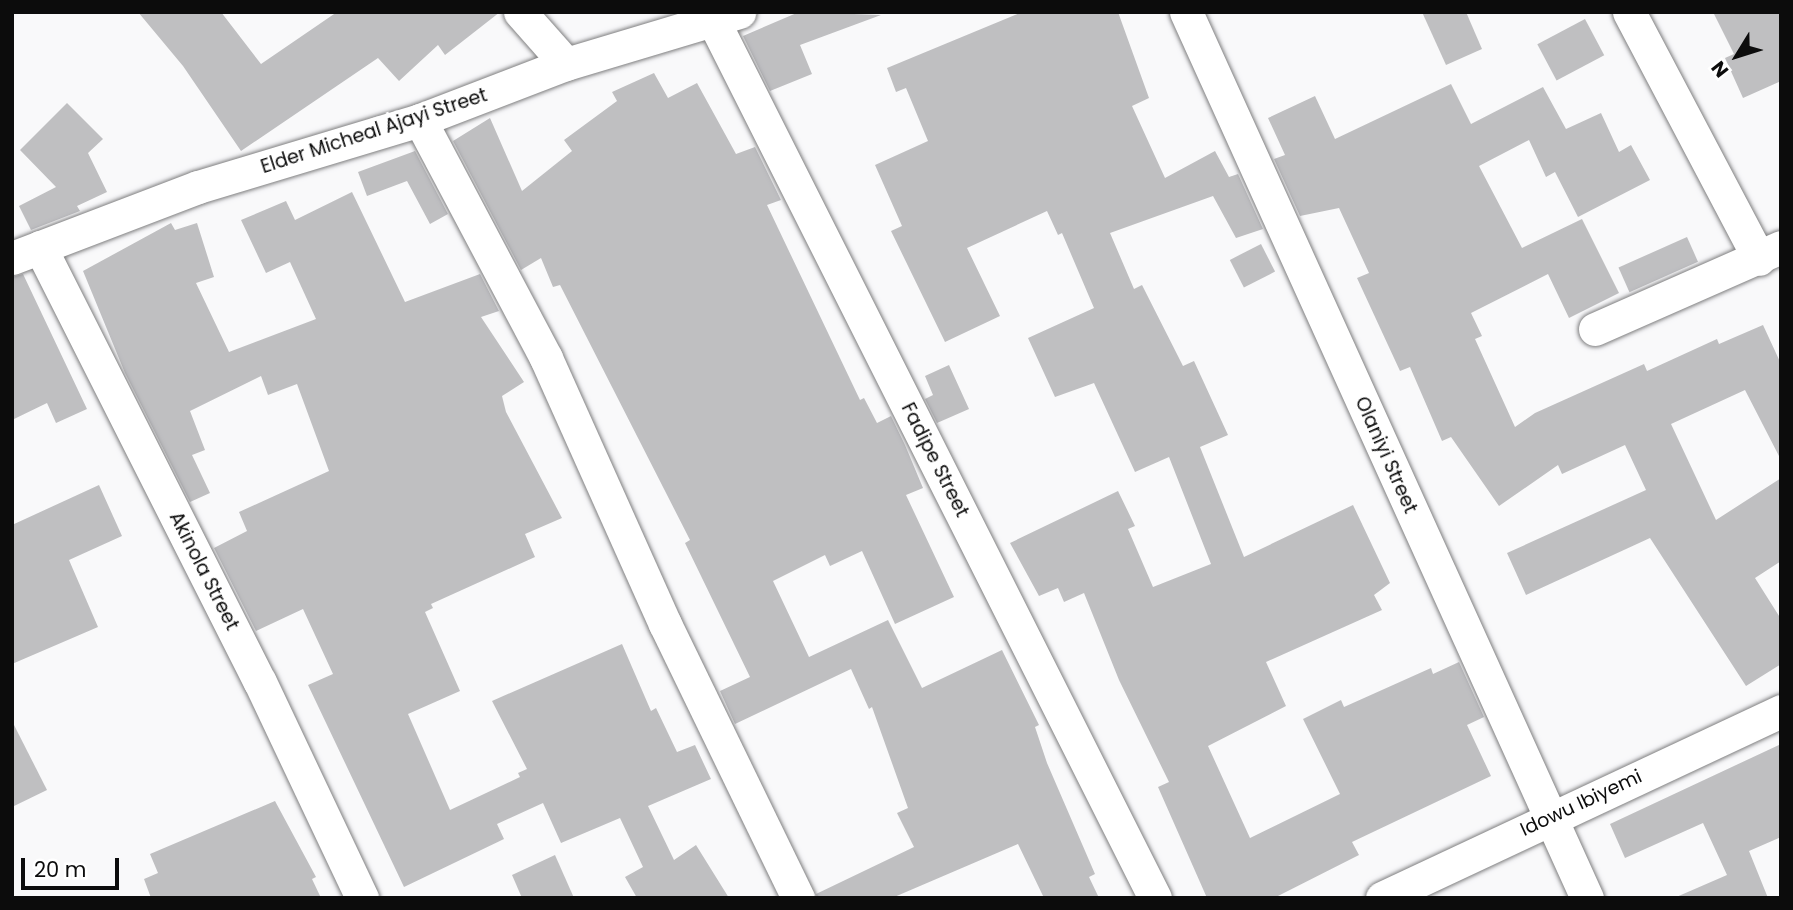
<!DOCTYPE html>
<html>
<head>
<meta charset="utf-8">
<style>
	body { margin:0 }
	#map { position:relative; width:1793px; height:910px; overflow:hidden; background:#f9f9fa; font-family:Poppins,sans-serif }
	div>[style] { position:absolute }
	.building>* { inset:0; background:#bfbfc1; transform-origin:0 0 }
	.roads { filter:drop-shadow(0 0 2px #7f7f80) drop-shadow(0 0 2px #7f7f80) }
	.minor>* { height:33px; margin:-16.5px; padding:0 16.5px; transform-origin:16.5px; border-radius:16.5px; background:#fff }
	span { translate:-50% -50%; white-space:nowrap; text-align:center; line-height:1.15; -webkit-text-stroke:7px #fff; paint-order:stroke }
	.street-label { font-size:19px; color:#0c0c0c }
	.frame { position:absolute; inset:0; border:14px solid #0c0c0c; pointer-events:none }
	.north { position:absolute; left:1702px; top:21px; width:70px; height:70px; -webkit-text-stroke:5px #fff; paint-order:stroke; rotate:232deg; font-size:19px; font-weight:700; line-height:28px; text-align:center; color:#0c0c0c }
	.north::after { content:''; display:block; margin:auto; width:24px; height:32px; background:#0c0c0c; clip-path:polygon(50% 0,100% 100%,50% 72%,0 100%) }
	.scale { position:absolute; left:21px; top:858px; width:98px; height:32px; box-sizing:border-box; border:4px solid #0c0c0c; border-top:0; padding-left:9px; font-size:21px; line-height:24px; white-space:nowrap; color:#0c0c0c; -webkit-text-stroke:5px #fff; paint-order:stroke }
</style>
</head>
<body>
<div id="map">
	<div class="building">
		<i style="clip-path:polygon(138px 12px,221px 12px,261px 64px,337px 12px,500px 12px,445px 55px,438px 45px,399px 81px,378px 58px,241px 151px,183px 66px)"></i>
		<i style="clip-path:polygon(799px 12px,881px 15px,800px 45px,812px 74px,770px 91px,743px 36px)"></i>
		<i style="clip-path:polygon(1022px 12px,1118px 12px,1149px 98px,1132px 106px,1165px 178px,1215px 151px,1229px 177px,1238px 174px,1263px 229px,1236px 238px,1213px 196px,1110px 233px,1134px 289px,1142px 285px,1183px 366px,1194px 361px,1228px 435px,1200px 447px,1244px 557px,1353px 505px,1390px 583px,1374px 595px,1382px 610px,1266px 662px,1286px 706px,1208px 746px,1250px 838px,1340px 794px,1303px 719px,1341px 700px,1344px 707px,1431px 668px,1433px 674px,1459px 662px,1484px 717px,1467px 725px,1491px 776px,1352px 842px,1359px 855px,1274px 898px,1207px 898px,1158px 787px,1169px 782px,1119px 680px,1084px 593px,1064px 602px,1058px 588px,1039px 596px,1010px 543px,1118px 491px,1135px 526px,1128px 529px,1153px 587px,1211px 564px,1169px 457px,1135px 472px,1094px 383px,1055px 397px,1028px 338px,1094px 308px,1062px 233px,1058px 235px,1047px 211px,967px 248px,1000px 316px,945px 342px,891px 231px,902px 226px,875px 165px,928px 141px,906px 88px,896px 92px,887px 68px)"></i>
		<i style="clip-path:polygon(1422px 12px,1466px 12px,1482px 49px,1446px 65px)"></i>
		<i style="clip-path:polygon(1713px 12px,1781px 12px,1781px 81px,1743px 98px,1725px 58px,1734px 54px)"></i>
		<i style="left:1585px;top:19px;width:41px;height:54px;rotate:62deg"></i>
		<i style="clip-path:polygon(654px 73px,668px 98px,697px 83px,736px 154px,755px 147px,781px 200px,767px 205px,860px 400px,864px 398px,877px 423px,891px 416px,905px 445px,923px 488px,906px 495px,954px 597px,895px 624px,862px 551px,830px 566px,825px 555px,773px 581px,809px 657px,888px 620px,922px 688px,1002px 650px,1039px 725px,1035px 727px,1047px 763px,1095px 874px,1089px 877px,1099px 898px,1044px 898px,1018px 844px,892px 898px,817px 898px,816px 894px,914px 847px,897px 813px,908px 808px,872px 707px,869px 709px,851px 669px,735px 724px,720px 691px,750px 677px,685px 543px,690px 540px,560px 285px,553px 287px,541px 258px,521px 270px,453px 141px,490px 118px,522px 191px,572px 151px,564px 140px,617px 101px,612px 92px)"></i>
		<i style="clip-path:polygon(1451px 84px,1471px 124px,1543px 87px,1566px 129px,1601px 113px,1619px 152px,1631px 145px,1650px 180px,1578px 217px,1555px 172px,1546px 177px,1529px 140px,1479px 166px,1522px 248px,1582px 219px,1619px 293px,1569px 318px,1548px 274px,1471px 313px,1482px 336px,1475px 339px,1515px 427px,1535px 413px,1644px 364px,1647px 371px,1717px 339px,1719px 344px,1763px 325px,1781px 364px,1781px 460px,1745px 390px,1671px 424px,1716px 520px,1781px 478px,1781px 561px,1755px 578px,1781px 619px,1781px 664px,1746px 686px,1650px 538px,1526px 595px,1507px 553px,1646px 490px,1625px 445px,1562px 474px,1558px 465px,1499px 506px,1451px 437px,1442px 441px,1410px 367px,1400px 371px,1357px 278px,1369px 273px,1339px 208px,1300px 216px,1274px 159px,1285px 155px,1268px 118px,1315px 96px,1335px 139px)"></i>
		<i style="clip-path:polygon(67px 103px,103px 139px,88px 153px,107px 192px,77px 206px,80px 211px,31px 230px,19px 206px,56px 187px,20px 150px)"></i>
		<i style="clip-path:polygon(415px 151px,448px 214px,430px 224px,407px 181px,367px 196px,358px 172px)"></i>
		<i style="clip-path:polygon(352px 192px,405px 302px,480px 274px,499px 311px,481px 317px,524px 382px,502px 396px,506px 412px,562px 518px,525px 534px,535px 557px,431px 604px,433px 608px,425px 612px,460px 691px,408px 714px,450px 810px,520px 777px,518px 773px,527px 769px,492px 701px,622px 644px,651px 711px,656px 708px,677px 752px,695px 745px,711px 779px,648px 806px,674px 860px,696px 845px,729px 898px,637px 898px,625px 877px,643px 867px,620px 818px,561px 843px,543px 803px,497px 824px,504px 839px,404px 887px,308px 685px,333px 674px,303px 609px,256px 631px,214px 548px,247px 531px,239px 512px,329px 471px,297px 384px,268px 395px,261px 376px,190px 411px,205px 450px,192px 455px,210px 493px,190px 502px,125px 373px,83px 271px,171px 223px,175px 230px,197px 223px,214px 277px,196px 283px,229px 352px,316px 319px,290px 262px,266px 273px,241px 220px,286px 201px,295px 220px)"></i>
		<i style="left:1687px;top:237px;width:27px;height:75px;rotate:66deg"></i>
		<i style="left:1261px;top:244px;width:31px;height:35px;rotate:63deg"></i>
		<i style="clip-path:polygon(23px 274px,87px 409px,56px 423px,47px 403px,12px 420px,12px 277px)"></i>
		<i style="clip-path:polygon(949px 365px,969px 409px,937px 423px,925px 399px,933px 395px,925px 376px)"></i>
		<i style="clip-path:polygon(99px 485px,122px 536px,69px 560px,98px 627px,12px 664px,12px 525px)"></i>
		<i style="clip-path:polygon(12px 721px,47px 790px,12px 807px)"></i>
		<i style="clip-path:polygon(1781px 744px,1781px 837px,1749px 851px,1768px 898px,1674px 898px,1727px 875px,1703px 823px,1625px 858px,1610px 824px)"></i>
		<i style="clip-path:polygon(275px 801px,316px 877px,312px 879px,321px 898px,151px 898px,144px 879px,158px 873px,150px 854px)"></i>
		<i style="clip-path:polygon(555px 855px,574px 898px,522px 898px,512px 875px)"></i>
	</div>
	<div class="roads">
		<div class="minor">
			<i style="left:520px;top:12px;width:69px;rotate:48.5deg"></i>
			<i style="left:1186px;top:12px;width:973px;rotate:65.65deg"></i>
			<i style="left:1629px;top:12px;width:279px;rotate:62.2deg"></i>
			<i style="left:714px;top:22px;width:981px;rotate:63.28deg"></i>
			<i style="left:420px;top:120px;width:269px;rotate:62.1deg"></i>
			<i style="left:546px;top:358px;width:291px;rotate:65.9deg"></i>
			<i style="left:665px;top:624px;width:305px;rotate:64.1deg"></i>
			<i style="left:40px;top:247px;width:487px;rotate:63.2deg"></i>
			<i style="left:260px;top:682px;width:239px;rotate:64.7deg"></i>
			<i style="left:12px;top:258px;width:199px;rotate:-20.9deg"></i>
			<i style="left:198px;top:187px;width:232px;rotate:-16.8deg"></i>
			<i style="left:420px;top:120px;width:156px;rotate:-21deg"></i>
			<i style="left:566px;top:64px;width:181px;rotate:-16.7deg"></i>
			<i style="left:1595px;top:329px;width:203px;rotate:-23.8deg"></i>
			<i style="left:1382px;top:898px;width:441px;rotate:-25.1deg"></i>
		</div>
	</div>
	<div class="street-label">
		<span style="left:374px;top:131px;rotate:-18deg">Elder Micheal Ajayi Street</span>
		<span style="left:1386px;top:455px;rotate:66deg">Olaniyi Street</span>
		<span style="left:935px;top:460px;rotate:63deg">Fadipe Street</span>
		<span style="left:204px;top:571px;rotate:63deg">Akinola Street</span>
		<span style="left:1581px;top:803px;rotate:-25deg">Idowu Ibiyemi</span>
	</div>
	<div class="frame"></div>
	<div class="north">N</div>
	<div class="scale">20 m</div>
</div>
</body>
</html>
